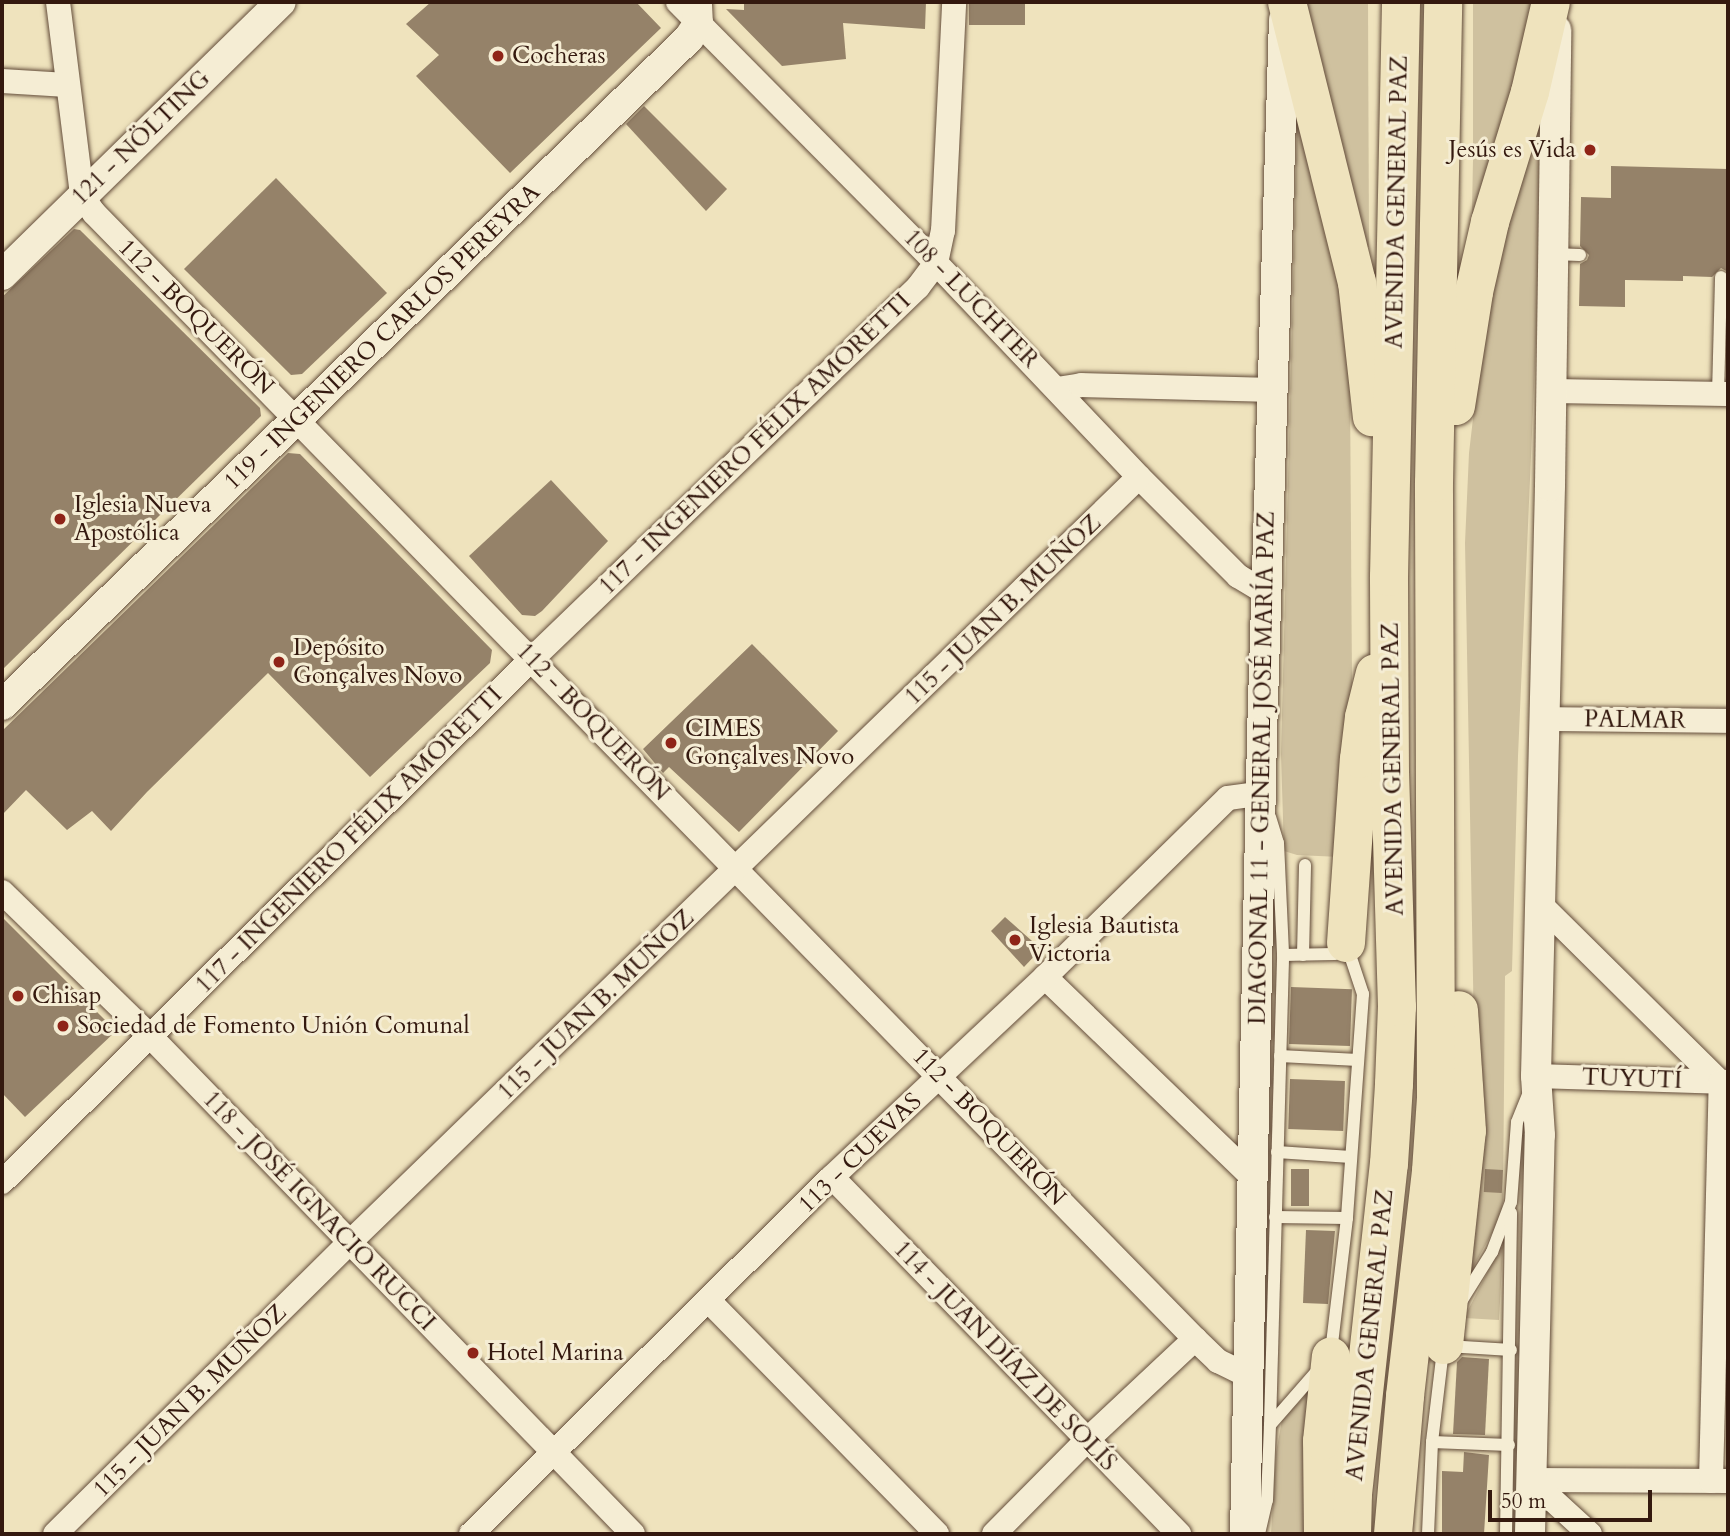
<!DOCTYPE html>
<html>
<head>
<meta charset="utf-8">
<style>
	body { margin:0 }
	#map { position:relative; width:1730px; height:1536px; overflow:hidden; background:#efe3bd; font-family:Cardo,serif }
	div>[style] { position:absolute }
	.green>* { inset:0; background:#cfc19f }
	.building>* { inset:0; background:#958269; transform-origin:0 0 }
	.roads { filter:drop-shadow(0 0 2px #634c3a) drop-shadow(0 0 2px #634c3a) }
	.service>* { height:12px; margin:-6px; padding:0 6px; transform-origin:6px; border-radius:6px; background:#f5edd4 }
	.minor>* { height:24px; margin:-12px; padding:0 12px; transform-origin:12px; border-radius:12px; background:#f5edd4 }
	.tertiary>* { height:30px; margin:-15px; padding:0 15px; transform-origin:15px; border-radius:15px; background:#f5edd4 }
	.motorway>* { height:38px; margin:-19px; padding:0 19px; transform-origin:19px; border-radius:19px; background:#efe3bd }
	.dots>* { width:19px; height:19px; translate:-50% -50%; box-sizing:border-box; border:4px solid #f5edd4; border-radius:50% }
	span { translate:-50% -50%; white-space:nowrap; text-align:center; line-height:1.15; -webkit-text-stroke:6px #f5edd4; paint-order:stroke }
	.poi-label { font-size:24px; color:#34190f }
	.left { translate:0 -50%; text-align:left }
	.right { translate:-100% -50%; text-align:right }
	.street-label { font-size:24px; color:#34190f }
	.frame { position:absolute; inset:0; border:4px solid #34190f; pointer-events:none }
	.scale { position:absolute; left:1488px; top:1490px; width:164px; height:32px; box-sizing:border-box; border:4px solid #34190f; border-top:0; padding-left:9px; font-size:21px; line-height:24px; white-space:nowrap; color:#34190f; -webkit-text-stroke:5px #f5edd4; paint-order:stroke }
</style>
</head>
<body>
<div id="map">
	<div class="green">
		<i style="clip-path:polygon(1305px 2px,1368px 2px,1369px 247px,1362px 247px)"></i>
		<i style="clip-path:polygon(1473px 2px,1539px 2px,1471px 260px,1473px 160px)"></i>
		<i style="clip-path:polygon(1547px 87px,1518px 756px,1512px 971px,1505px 976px,1503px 1201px,1501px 1217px,1461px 1289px,1474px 1033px,1465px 543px,1469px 453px,1489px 281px)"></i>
		<i style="clip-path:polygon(1298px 92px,1343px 265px,1350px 386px,1352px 685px,1340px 857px,1297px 855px,1284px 851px,1281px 754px)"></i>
		<i style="clip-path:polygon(1503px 1247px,1499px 1320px,1464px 1318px,1500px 1248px)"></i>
		<i style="clip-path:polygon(1318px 1382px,1310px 1534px,1271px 1534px,1276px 1453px,1282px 1420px)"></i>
	</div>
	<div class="building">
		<i style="clip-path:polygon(431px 2px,636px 2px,661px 28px,510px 173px,416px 76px,439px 55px,406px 24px)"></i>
		<i style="clip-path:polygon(744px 2px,926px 2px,925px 29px,843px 23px,846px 59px,782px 66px,726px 9px,744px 10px)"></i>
		<i style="left:969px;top:2px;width:56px;height:23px"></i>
		<i style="clip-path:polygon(644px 106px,727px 189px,706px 211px,626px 124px)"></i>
		<i style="clip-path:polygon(1611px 166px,1728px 169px,1728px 272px,1721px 268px,1712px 277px,1683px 276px,1683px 281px,1625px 280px,1625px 307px,1579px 306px,1580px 264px,1587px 260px,1589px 255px,1580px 246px,1581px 197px,1611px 198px)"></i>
		<i style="clip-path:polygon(276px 178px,387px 293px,302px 374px,291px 375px,184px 269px)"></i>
		<i style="clip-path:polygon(74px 229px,80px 230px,260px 408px,261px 416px,2px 670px,2px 297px)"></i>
		<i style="clip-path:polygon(288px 453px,300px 454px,492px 650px,490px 663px,370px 777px,268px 673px,147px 792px,111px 831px,92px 811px,67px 830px,26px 790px,2px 815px,2px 731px)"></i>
		<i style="clip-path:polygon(551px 480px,608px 541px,542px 611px,535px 616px,522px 615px,469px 556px)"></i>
		<i style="clip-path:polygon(752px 644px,838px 731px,739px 832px,669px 767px,663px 773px,643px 749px)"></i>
		<i style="clip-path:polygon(2px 917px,116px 1031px,25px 1117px,2px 1093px)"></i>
		<i style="clip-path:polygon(1005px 917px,1041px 949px,1024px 967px,991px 931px)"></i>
		<i style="left:1291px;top:987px;width:61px;height:57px;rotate:2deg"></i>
		<i style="left:1290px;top:1079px;width:55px;height:50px;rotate:2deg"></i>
		<i style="left:1291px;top:1169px;width:18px;height:37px"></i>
		<i style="left:1485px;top:1169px;width:18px;height:23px;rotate:3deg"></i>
		<i style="clip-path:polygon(1306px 1230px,1335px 1231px,1328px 1304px,1303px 1303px)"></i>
		<i style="clip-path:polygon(1462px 1357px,1489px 1359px,1485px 1435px,1453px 1434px,1457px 1362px)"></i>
		<i style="clip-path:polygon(1464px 1452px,1489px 1455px,1484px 1534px,1442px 1534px,1442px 1471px,1463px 1472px)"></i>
	</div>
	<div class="roads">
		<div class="service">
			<i style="left:1553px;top:254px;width:27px;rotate:2deg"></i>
			<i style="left:1718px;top:394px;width:117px;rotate:-88.5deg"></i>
			<i style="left:1270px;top:817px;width:27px;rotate:73deg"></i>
			<i style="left:1278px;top:843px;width:112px;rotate:87.4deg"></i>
			<i style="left:1303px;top:955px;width:90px;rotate:-88.7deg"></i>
			<i style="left:1280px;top:1056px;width:78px;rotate:2.9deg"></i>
			<i style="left:1277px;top:1152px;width:74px;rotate:3.9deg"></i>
			<i style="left:1275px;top:1217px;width:72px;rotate:0.8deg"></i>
			<i style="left:1462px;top:1300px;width:57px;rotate:-58deg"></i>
			<i style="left:1492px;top:1252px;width:53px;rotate:-69.2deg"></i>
			<i style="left:1511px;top:1202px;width:80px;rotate:-85.7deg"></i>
			<i style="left:1517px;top:1122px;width:32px;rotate:-68deg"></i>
			<i style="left:1447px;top:1346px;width:64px;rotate:3.6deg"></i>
			<i style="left:1270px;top:1425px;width:73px;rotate:-48.9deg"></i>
			<i style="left:1432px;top:1442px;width:77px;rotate:2.2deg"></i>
			<i style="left:1259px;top:1534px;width:35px;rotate:-77deg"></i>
			<i style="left:1267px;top:1500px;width:75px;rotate:-87.7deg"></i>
			<i style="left:1270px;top:1425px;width:470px;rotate:-88.4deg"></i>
			<i style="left:1283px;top:955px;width:51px;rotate:-1.1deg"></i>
			<i style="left:1334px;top:954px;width:16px;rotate:-43deg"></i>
			<i style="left:1346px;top:943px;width:54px;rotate:71.6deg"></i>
			<i style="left:1363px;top:994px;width:225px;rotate:94.1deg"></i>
			<i style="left:1347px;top:1218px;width:136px;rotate:96.8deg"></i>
			<i style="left:1428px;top:1534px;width:92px;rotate:-87.5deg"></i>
			<i style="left:1432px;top:1442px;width:93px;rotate:-83.2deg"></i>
			<i style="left:1506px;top:1534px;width:321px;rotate:-89.1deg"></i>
		</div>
		<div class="minor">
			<i style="left:58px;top:2px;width:195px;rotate:82.9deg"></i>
			<i style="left:82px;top:196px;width:21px;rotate:55deg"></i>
			<i style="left:94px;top:213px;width:1575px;rotate:45.64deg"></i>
			<i style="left:1195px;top:1339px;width:32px;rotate:44deg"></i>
			<i style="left:1218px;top:1361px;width:34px;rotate:26deg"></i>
			<i style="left:678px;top:2px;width:367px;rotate:45.3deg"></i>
			<i style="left:936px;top:263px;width:295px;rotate:46.5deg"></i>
			<i style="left:1139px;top:477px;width:140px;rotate:45deg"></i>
			<i style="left:1238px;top:576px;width:33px;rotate:31deg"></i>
			<i style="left:2px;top:81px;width:65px;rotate:3.5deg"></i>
			<i style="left:1057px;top:389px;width:24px;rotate:-9deg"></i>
			<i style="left:1081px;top:385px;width:191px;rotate:1.5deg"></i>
			<i style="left:1551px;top:391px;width:177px;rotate:1deg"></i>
			<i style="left:1542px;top:719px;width:186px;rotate:0.6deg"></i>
			<i style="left:2px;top:892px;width:206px;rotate:44.2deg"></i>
			<i style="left:150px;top:1036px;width:694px;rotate:45.88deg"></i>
			<i style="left:1539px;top:903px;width:266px;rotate:44.7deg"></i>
			<i style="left:1045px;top:977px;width:286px;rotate:44deg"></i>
			<i style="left:1536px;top:1076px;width:192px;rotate:1.8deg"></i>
			<i style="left:832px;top:1177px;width:498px;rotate:45.8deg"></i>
			<i style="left:2px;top:1182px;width:745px;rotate:-44.62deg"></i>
			<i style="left:532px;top:659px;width:536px;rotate:-43.94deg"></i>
			<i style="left:918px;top:287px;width:30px;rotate:-53deg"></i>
			<i style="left:936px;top:263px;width:33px;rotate:-78deg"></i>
			<i style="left:943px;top:231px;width:229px;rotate:-87.2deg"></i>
			<i style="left:709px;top:1301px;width:326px;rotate:45.6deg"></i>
			<i style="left:1531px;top:1480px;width:197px;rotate:0.3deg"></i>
			<i style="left:1531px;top:1480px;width:80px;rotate:42.5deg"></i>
			<i style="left:1711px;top:1481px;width:399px;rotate:-88.6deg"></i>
			<i style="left:55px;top:1534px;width:414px;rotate:-44.7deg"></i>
			<i style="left:349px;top:1243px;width:1100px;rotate:-44.12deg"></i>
			<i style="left:471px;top:1534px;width:508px;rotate:-44.68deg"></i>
			<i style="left:832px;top:1177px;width:292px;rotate:-43.2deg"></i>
			<i style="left:1045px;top:977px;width:256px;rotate:-44.4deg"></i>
			<i style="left:1228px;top:798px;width:34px;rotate:-8deg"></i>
			<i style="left:994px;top:1534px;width:132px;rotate:-45.3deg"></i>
			<i style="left:1087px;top:1440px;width:148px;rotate:-43.1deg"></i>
		</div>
		<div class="tertiary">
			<i style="left:2px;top:275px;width:390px;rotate:-44.4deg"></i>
			<i style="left:2px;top:705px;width:958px;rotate:-44.15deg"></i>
			<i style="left:689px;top:38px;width:17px;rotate:-57deg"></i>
			<i style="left:698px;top:24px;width:22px;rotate:-93deg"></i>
			<i style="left:1245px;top:1534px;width:799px;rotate:-88.78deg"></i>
			<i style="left:1262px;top:735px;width:715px;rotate:-88.24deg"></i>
			<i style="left:1530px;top:1534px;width:399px;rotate:-88.6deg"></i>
			<i style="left:1540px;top:1135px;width:59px;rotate:-93.9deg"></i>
			<i style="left:1536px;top:1076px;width:590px;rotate:-88.64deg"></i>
			<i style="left:1550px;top:486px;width:456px;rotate:-89.2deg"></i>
		</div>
		<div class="motorway">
			<i style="left:1287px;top:2px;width:289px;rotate:76deg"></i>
			<i style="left:1357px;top:282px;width:136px;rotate:83.7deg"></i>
			<i style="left:1456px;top:406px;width:115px;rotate:-81deg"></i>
			<i style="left:1474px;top:292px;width:72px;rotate:-77.1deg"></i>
			<i style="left:1490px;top:222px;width:136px;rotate:-72.9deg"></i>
			<i style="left:1530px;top:92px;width:92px;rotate:-76.9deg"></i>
			<i style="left:1346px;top:943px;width:184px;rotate:-86deg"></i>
			<i style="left:1359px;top:759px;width:42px;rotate:-83.2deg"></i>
			<i style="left:1364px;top:717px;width:45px;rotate:-76deg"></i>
			<i style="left:1444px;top:1345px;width:215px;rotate:-83.9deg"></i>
			<i style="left:1467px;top:1131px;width:121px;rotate:-93.8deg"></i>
			<i style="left:1323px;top:1534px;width:93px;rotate:-90.6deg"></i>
			<i style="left:1322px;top:1441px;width:85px;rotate:-84deg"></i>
			<i style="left:1352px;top:1534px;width:40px;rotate:-88.6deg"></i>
			<i style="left:1353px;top:1494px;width:332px;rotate:-83.8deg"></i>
			<i style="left:1389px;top:1164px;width:80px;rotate:-86.4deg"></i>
			<i style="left:1394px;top:1084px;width:77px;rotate:-87.8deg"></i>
			<i style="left:1397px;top:1007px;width:234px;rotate:-91.7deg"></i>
			<i style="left:1390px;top:773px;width:196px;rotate:-90.3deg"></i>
			<i style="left:1389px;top:577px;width:575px;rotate:-88.8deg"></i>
			<i style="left:1393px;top:1534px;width:139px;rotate:-85deg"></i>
			<i style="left:1405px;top:1396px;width:226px;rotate:-83.4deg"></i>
			<i style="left:1431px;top:1171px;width:73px;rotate:-86.1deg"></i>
			<i style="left:1436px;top:1098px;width:615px;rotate:-90.19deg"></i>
			<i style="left:1434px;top:483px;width:481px;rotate:-88.9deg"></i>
		</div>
	</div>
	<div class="dots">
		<i style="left:498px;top:56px;background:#8f2418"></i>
		<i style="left:1590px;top:150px;background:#8f2418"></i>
		<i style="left:60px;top:519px;background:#8f2418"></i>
		<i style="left:279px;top:662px;background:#8f2418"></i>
		<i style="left:671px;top:743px;background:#8f2418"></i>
		<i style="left:1015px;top:940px;background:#8f2418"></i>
		<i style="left:18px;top:996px;background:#8f2418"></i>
		<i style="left:63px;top:1026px;background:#8f2418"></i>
		<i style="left:473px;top:1353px;background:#8f2418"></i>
	</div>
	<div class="poi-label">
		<span class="left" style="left:512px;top:56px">Cocheras</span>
		<span class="right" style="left:1576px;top:150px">Jesús es Vida</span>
		<span class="left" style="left:74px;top:519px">Iglesia Nueva<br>Apostólica</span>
		<span class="left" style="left:293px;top:662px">Depósito<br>Gonçalves Novo</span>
		<span class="left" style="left:685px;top:743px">CIMES<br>Gonçalves Novo</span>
		<span class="left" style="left:1029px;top:940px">Iglesia Bautista<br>Victoria</span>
		<span class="left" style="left:32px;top:996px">Chisap</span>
		<span class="left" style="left:77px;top:1026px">Sociedad de Fomento Unión Comunal</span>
		<span class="left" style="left:487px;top:1353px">Hotel Marina</span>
	</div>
	<div class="street-label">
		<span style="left:141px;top:138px;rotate:-44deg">121 - NÖLTING</span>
		<span style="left:1397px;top:202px;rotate:-89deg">AVENIDA GENERAL PAZ</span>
		<span style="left:971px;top:299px;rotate:46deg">108 - LUCHTER</span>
		<span style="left:196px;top:317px;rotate:45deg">112 - BOQUERÓN</span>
		<span style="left:382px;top:337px;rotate:-44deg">119 - INGENIERO CARLOS PEREYRA</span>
		<span style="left:755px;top:444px;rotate:-44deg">117 - INGENIERO FÉLIX AMORETTI</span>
		<span style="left:1003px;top:610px;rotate:-44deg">115 - JUAN B. MUÑOZ</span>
		<span style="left:1635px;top:720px;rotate:1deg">PALMAR</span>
		<span style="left:593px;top:722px;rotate:46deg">112 - BOQUERÓN</span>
		<span style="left:1262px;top:768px;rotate:-89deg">DIAGONAL 11 - GENERAL JOSÉ MARÍA PAZ</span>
		<span style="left:1393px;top:769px;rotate:-91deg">AVENIDA GENERAL PAZ</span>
		<span style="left:349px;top:840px;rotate:-45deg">117 - INGENIERO FÉLIX AMORETTI</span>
		<span style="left:596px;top:1005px;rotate:-44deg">115 - JUAN B. MUÑOZ</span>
		<span style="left:1632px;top:1079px;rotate:2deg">TUYUTÍ</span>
		<span style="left:989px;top:1127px;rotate:46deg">112 - BOQUERÓN</span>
		<span style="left:860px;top:1153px;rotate:-44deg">113 - CUEVAS</span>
		<span style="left:319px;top:1211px;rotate:46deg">118 - JOSÉ IGNACIO RUCCI</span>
		<span style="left:1370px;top:1335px;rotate:-84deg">AVENIDA GENERAL PAZ</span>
		<span style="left:1005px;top:1356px;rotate:46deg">114 - JUAN DÍAZ DE SOLÍS</span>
		<span style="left:190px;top:1401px;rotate:-45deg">115 - JUAN B. MUÑOZ</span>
	</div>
	<div class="frame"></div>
	<div class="scale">50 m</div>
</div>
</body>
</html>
